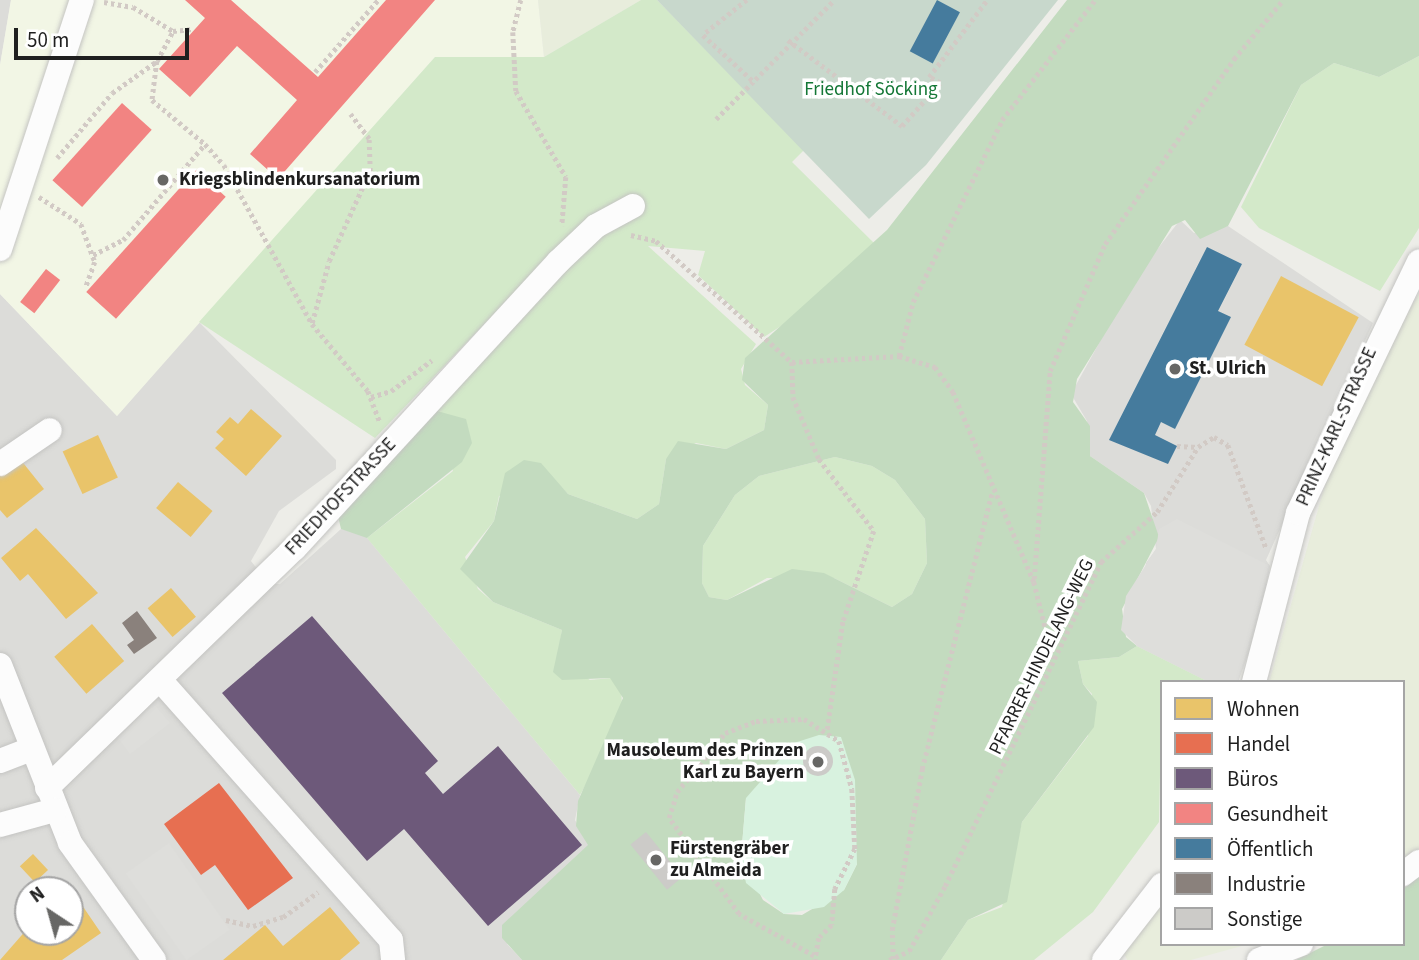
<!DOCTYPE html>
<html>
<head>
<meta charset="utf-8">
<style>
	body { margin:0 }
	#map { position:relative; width:1419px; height:960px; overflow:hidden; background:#edede8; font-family:"Source Sans 3",sans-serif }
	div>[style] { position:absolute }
	.residential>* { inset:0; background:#dcdcd9 }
	.education>* { inset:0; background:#f2f6e5 }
	.farmland>* { inset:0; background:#e8eddc }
	.grass>* { inset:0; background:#d3e9c9 }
	.forest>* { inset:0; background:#c3dbbf }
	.cemetery>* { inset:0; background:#c8d8cc }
	.park>* { inset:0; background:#d8f2df }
	.parking>* { inset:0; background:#dededb; transform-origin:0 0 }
	.homes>* { inset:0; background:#e9c46a; transform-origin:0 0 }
	.shops>* { inset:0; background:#e76f51 }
	.offices>* { inset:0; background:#6d597a }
	.health>* { inset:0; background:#f28482; transform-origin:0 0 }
	.public>* { inset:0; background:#457b9d; transform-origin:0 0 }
	.industry>* { inset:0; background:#8a817c }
	.building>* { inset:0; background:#cccbc8; transform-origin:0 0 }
	.round { border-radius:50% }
	.path>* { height:4.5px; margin-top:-2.25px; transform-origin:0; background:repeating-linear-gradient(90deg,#d2cac5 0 3.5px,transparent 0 7px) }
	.roads { filter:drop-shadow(0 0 2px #c4c4c2) drop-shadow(0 0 2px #c4c4c2) }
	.minor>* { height:24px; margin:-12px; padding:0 12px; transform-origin:12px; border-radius:12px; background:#fcfcfc }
	.dots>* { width:19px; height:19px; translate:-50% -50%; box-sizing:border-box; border:4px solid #fff; border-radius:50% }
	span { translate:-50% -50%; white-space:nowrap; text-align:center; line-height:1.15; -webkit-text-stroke:7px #fff; paint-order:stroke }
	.park-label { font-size:19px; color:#147736 }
	.poi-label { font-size:19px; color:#1f1f1f; font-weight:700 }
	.left { translate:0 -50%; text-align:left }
	.right { translate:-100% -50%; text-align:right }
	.street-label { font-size:19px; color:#1f1f1f }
	.legend { position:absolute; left:1160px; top:680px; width:245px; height:266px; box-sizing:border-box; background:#fff; border:2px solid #a5a5a5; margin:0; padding:9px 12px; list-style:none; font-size:21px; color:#1f1f1f }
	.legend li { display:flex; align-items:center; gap:14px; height:35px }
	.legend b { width:35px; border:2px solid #a5a5a5 }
	.north { position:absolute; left:14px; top:876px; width:70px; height:70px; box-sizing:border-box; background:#fff; border:2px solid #a5a5a5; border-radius:50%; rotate:324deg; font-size:19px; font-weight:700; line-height:28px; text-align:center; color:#1f1f1f }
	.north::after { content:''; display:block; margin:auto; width:24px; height:32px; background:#676765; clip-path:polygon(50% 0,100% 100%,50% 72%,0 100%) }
	.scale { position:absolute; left:14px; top:28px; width:175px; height:32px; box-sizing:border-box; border:4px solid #1f1f1f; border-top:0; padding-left:9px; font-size:21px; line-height:24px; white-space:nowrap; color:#1f1f1f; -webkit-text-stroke:5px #fff; paint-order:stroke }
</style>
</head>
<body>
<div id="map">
	<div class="residential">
		<i style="clip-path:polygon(0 0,11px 0,0 65px)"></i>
		<i style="clip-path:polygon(1180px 220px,1194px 233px,1228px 226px,1373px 323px,1266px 560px,1270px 566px,1259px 625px,1238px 682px,1209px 682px,1137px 646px,1146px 563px,1156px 549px,1151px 506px,1144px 493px,1090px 456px,1087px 421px,1071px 394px,1135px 278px)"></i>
		<i style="clip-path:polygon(evenodd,0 294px,117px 416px,199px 322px,336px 460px,336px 469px,279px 511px,251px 561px,269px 584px,280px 584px,341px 529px,363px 533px,580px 795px,575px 820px,589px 845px,507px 944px,522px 960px,0 960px,0 294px,28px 890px,70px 890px,70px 932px,28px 932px,28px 890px)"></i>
	</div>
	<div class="education">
		<i style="clip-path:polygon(11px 0,538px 0,544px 57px,435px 57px,117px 416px,0 294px,0 65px)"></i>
	</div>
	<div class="farmland">
		<i style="clip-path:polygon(538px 0,641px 0,544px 57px)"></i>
		<i style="clip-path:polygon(1419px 293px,1419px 854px,1403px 866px,1403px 682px,1269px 682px,1325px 485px,1381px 360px)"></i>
		<i style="clip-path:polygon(1162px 899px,1162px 944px,1249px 944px,1191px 960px,1127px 960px,1123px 951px)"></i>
	</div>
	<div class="grass">
		<i style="clip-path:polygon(641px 0,657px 0,804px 150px,792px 162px,874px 243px,801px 313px,764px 337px,698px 275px,705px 251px,648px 246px,756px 344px,741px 369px,745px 385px,768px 405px,764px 430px,726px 449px,696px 443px,666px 459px,659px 504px,637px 519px,568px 494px,553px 478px,499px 496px,494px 521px,465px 557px,478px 589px,493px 602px,562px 630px,557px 660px,590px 680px,611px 678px,621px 689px,622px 704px,604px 752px,580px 795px,367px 538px,453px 471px,437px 411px,559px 246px,375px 438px,199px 322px,435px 57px,544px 57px)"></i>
		<i style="clip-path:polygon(1419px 56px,1419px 228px,1380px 291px,1259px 228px,1241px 207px,1301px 85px,1334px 63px,1379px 77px)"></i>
		<i style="clip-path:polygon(835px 457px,872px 466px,895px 480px,925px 519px,927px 563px,912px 594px,892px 607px,834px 578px,767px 578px,727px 600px,709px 597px,702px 583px,703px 546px,735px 495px,759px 476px)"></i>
		<i style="clip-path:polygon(1137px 646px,1209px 682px,1162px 682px,1159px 822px,1093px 912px,1034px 960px,941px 960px,968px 920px,1002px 907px,1022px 822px,1088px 736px,1092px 694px,1083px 684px,1078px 661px,1119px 657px)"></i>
	</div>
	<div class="forest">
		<i style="clip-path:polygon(evenodd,1067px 0,1419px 0,1419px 56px,1379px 77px,1334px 63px,1301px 85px,1228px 226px,1200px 239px,1185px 220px,1172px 226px,1077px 379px,1073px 402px,1090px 426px,1090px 456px,1144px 493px,1159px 537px,1122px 609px,1126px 637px,1137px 646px,1119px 657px,1078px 661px,1083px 684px,1097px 702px,1094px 727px,1022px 822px,1007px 902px,968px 920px,941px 960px,522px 960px,502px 938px,502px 925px,588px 845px,576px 826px,578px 801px,623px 698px,610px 678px,562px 680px,553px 672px,562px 630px,493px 602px,460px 569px,494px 521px,505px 473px,524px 460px,541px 463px,568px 494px,637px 519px,659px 504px,666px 459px,678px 441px,726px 449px,764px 430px,768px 405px,742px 380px,745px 358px,887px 230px,1067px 0,835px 457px,872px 466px,895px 480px,925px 519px,927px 563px,912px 594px,892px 607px,824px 573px,792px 569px,727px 600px,709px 597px,702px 583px,703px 546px,735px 495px,759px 476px,835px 457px,1067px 0,746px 798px,857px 864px,844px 890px,802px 915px,784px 914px,763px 900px,741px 857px,746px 798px)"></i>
		<i style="clip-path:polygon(437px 411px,466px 419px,472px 443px,462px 462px,367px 538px,341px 529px,338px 516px)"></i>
		<i style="clip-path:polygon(1419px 876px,1419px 960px,1296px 960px,1328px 944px,1403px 944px,1403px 889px)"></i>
	</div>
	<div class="cemetery">
		<i style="clip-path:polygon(657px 0,1058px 0,926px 165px,869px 219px)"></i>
	</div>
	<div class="park">
		<i style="clip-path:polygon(819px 735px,841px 737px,855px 780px,857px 864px,844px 890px,824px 907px,784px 914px,746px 883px,741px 857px,746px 798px,794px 743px)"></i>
	</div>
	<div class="parking">
		<i style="clip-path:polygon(1177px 519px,1270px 566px,1238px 682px,1209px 682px,1137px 646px,1121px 630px,1126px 596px,1156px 549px,1159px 529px)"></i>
		<i style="clip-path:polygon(146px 695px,170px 723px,130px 754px,111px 728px)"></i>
		<i style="left:169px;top:843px;width:106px;height:53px;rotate:55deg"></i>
	</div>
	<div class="homes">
		<i style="left:1281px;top:276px;width:88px;height:78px;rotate:28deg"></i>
		<i style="clip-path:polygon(251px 409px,282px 436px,246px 476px,215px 448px,224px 439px,216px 432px,230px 417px,238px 424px)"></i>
		<i style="left:98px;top:435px;width:47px;height:39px;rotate:65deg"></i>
		<i style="clip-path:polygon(20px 459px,44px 489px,7px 518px,0 510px,0 475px)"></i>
		<i style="left:178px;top:482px;width:45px;height:34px;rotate:40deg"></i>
		<i style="clip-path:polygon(36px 528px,98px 593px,66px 619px,28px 574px,20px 581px,1px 558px)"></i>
		<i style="left:171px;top:588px;width:38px;height:31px;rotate:49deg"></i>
		<i style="left:92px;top:624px;width:49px;height:50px;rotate:49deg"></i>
		<i style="left:33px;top:854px;width:22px;height:18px;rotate:47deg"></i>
		<i style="clip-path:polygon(75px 895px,101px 933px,62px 960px,0 960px,28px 928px,70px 932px)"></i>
		<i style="clip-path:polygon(330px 907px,360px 943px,340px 960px,223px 960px,265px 925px,283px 946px)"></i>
	</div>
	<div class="shops">
		<i style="clip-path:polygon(219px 783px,293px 878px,248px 910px,215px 865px,201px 875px,164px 824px)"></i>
	</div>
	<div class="offices">
		<i style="clip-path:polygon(312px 616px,438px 761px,425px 773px,443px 794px,498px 746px,582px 845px,488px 926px,404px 829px,367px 861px,222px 693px)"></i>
	</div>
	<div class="health">
		<i style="clip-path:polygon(185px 0,231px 0,318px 77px,386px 0,435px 0,278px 179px,250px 154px,297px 100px,237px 46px,190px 97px,159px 69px,205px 18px)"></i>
		<i style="left:122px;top:103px;width:40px;height:104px;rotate:42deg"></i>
		<i style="left:196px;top:170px;width:40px;height:164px;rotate:42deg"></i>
		<i style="left:46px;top:269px;width:18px;height:42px;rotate:38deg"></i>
	</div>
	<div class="public">
		<i style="left:937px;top:0;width:26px;height:58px;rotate:28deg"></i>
		<i style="clip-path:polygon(1207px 247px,1242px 264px,1218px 311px,1231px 317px,1175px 429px,1161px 422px,1155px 435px,1177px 446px,1168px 464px,1109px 440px)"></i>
	</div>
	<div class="industry">
		<i style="clip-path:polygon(137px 611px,157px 638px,134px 654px,127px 645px,134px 640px,122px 623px)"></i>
	</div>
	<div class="building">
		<i class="round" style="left:803px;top:746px;width:30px;height:30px"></i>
		<i style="left:646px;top:832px;width:58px;height:20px;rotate:51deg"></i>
	</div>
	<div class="path">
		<i style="left:521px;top:0;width:33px;rotate:104deg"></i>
		<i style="left:513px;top:32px;width:59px;rotate:87.1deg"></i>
		<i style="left:516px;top:91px;width:99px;rotate:59.8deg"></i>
		<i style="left:566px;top:177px;width:49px;rotate:94.7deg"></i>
		<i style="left:747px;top:0;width:56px;rotate:141.5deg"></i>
		<i style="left:703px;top:35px;width:67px;rotate:42.6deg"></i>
		<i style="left:104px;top:2px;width:29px;rotate:10deg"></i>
		<i style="left:133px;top:7px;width:47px;rotate:31deg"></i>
		<i style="left:788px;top:40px;width:143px;rotate:37deg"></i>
		<i style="left:902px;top:126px;width:57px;rotate:-48.5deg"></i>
		<i style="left:940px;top:83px;width:13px;rotate:-151deg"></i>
		<i style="left:929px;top:77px;width:96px;rotate:-53deg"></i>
		<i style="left:157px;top:61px;width:34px;rotate:-62deg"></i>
		<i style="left:173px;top:31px;width:19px;rotate:-6deg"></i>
		<i style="left:315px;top:72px;width:96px;rotate:-48.8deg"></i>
		<i style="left:716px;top:119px;width:168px;rotate:-45.2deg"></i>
		<i style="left:57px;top:158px;width:85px;rotate:-49.8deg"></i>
		<i style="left:112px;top:93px;width:55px;rotate:-35.4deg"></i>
		<i style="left:157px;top:61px;width:39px;rotate:97deg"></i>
		<i style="left:152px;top:100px;width:69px;rotate:39.7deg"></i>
		<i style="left:39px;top:197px;width:50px;rotate:32.7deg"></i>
		<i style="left:81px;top:224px;width:40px;rotate:69.8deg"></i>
		<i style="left:95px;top:262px;width:27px;rotate:110deg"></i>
		<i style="left:631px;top:235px;width:26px;rotate:13deg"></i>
		<i style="left:656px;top:241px;width:182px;rotate:41.7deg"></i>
		<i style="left:792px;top:362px;width:107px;rotate:-3.2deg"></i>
		<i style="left:899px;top:356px;width:38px;rotate:17deg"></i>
		<i style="left:935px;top:367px;width:31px;rotate:54deg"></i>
		<i style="left:953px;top:392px;width:207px;rotate:66.9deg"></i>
		<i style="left:1034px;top:582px;width:79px;rotate:76.1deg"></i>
		<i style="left:93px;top:255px;width:34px;rotate:-27deg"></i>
		<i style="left:123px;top:240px;width:126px;rotate:-49.5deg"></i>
		<i style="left:205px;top:144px;width:28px;rotate:48deg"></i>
		<i style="left:224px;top:165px;width:182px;rotate:61deg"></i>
		<i style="left:312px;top:324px;width:87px;rotate:50.1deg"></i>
		<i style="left:368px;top:391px;width:33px;rotate:69deg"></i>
		<i style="left:312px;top:323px;width:64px;rotate:-74.7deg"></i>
		<i style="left:329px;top:261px;width:99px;rotate:-65.5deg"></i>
		<i style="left:370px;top:171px;width:32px;rotate:-92deg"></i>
		<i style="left:369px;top:139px;width:31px;rotate:-127deg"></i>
		<i style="left:899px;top:356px;width:56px;rotate:-75.5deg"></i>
		<i style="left:913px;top:302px;width:203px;rotate:-63.9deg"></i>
		<i style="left:1002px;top:120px;width:152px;rotate:-52.2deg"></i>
		<i style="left:792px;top:362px;width:35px;rotate:88deg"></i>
		<i style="left:793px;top:397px;width:67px;rotate:67.2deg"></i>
		<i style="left:819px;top:459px;width:91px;rotate:52.6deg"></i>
		<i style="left:874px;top:531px;width:96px;rotate:108.8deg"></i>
		<i style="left:843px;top:622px;width:112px;rotate:98.2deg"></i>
		<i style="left:371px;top:397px;width:21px;rotate:-17deg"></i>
		<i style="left:391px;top:391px;width:51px;rotate:-37.1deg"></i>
		<i style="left:1177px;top:446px;width:21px;rotate:3deg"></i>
		<i style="left:1034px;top:579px;width:209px;rotate:-85.6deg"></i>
		<i style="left:1050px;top:371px;width:138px;rotate:-66.6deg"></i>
		<i style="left:1105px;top:244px;width:226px;rotate:-55.1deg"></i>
		<i style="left:1234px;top:59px;width:77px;rotate:-50.3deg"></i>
		<i style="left:226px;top:920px;width:28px;rotate:13deg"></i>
		<i style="left:253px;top:926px;width:31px;rotate:-17deg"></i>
		<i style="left:283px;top:917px;width:43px;rotate:-35.5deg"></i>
		<i style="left:814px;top:956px;width:86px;rotate:-150.8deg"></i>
		<i style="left:739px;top:914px;width:119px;rotate:-126.1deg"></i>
		<i style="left:669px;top:818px;width:27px;rotate:-73deg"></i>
		<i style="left:677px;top:792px;width:76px;rotate:-50.9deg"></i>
		<i style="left:725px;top:733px;width:33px;rotate:-21deg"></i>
		<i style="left:756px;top:721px;width:48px;rotate:-2.4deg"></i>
		<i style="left:804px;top:719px;width:41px;rotate:32.2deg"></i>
		<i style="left:839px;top:741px;width:50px;rotate:74.8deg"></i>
		<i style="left:852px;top:789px;width:60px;rotate:87.1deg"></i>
		<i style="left:855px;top:849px;width:45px;rotate:116.6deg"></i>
		<i style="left:835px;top:889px;width:36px;rotate:95deg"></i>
		<i style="left:832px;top:925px;width:18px;rotate:135deg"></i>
		<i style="left:819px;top:938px;width:22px;rotate:100deg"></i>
		<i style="left:893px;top:959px;width:29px;rotate:-92deg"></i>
		<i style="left:892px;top:930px;width:164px;rotate:-79.4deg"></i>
		<i style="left:922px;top:769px;width:285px;rotate:-75.8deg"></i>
		<i style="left:889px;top:960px;width:22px;rotate:-24deg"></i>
		<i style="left:909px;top:951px;width:74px;rotate:-61deg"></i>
		<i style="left:945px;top:886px;width:360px;rotate:-64.3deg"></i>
		<i style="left:1101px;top:562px;width:75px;rotate:-41.8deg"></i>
		<i style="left:1157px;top:512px;width:77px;rotate:-57.8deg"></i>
		<i style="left:1198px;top:447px;width:19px;rotate:-32deg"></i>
		<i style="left:1214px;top:437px;width:16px;rotate:30deg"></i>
		<i style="left:1228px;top:445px;width:110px;rotate:69.7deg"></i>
	</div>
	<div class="roads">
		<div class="minor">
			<i style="left:0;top:249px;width:262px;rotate:-71.8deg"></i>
			<i style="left:0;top:464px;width:60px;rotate:-34.2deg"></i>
			<i style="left:0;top:665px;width:191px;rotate:68.5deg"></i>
			<i style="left:70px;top:843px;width:144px;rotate:54.3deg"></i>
			<i style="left:161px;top:681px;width:346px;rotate:48.4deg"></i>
			<i style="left:391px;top:940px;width:20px;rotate:84deg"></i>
			<i style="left:1254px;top:682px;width:175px;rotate:-75.4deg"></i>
			<i style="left:1298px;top:513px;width:279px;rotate:-64.3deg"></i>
			<i style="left:0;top:761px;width:34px;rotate:-21deg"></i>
			<i style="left:47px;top:788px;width:345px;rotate:-44.1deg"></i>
			<i style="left:295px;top:548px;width:389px;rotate:-47.4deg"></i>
			<i style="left:558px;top:262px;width:52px;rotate:-43.5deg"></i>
			<i style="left:596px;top:226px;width:42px;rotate:-28.4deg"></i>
			<i style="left:0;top:825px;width:57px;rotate:-15.3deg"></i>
			<i style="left:1403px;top:874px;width:20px;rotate:-37deg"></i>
			<i style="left:1104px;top:960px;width:95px;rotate:-52.3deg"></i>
			<i style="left:1259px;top:960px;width:45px;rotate:-20.9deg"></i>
		</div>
	</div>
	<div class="dots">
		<i style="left:163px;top:180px;background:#676765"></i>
		<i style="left:1175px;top:369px;background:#676765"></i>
		<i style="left:818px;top:762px;background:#676765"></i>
		<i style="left:656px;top:860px;background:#676765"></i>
	</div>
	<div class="park-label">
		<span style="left:871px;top:90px">Friedhof Söcking</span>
	</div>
	<div class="poi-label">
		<span class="left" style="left:179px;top:180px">Kriegsblindenkursanatorium</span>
		<span class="left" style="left:1189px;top:369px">St. Ulrich</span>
		<span class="right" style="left:804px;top:762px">Mausoleum des Prinzen<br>Karl zu Bayern</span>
		<span class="left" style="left:670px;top:860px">Fürstengräber<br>zu Almeida</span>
	</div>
	<div class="street-label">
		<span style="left:1337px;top:427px;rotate:-66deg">PRINZ-KARL-STRASSE</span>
		<span style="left:341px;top:497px;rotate:-47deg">FRIEDHOFSTRASSE</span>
		<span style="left:1042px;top:657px;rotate:-64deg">PFARRER-HINDELANG-WEG</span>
	</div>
	<ul class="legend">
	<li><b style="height:19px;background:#e9c46a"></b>Wohnen</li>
	<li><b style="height:19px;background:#e76f51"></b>Handel</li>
	<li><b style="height:19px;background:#6d597a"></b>Büros</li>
	<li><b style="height:19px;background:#f28482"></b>Gesundheit</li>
	<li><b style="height:19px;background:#457b9d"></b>Öffentlich</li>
	<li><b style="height:19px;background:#8a817c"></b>Industrie</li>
	<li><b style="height:19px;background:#cccbc8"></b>Sonstige</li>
	</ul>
	<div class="north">N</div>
	<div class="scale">50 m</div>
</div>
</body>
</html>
